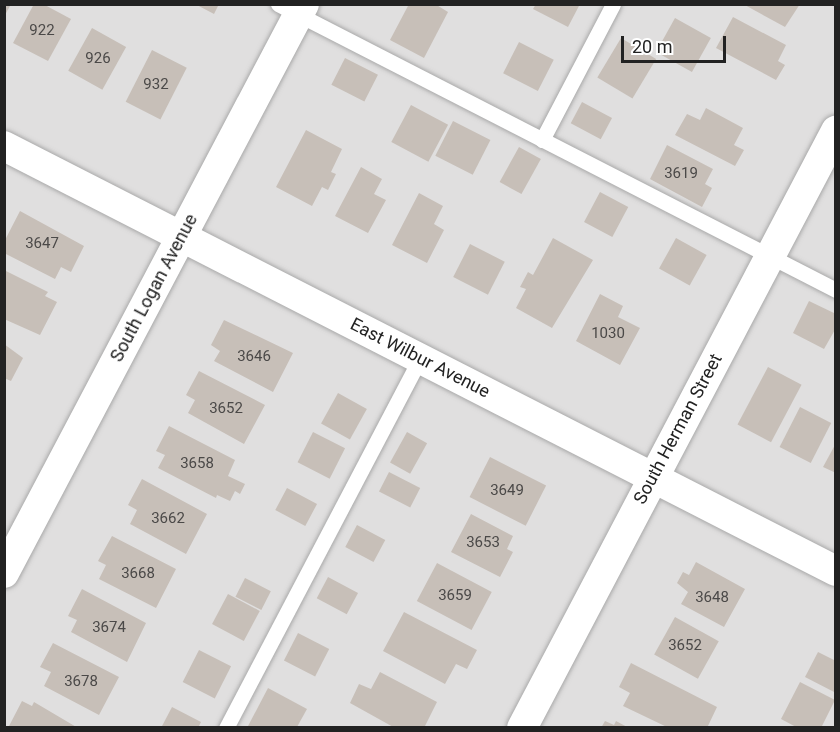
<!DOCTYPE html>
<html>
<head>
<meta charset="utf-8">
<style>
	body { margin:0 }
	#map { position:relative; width:840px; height:732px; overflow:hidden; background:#f2efe9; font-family:Roboto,sans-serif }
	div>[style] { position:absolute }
	.residential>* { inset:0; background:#e0dfdf; transform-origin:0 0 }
	.building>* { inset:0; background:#c7bfb8; transform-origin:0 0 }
	.roads { filter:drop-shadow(0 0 2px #a9a9a9) drop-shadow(0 0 2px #a9a9a9) }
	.lane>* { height:15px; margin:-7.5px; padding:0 7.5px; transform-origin:7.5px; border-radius:7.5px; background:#fff }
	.street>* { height:30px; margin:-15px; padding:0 15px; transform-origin:15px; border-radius:15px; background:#fff }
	span { translate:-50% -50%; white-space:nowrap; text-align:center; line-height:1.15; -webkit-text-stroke:6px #fff; paint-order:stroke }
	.number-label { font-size:15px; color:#4b4948 }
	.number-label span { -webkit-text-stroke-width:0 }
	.street-label { font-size:18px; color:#222 }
	.frame { position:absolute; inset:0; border:6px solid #222; pointer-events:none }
	.scale { position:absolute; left:621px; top:36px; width:105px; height:27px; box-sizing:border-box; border:3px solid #222; border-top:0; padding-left:8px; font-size:18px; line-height:21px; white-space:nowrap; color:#222; -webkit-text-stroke:4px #fff; paint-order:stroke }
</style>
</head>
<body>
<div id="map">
	<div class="residential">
		<i style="left:5px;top:5px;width:830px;height:722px"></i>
	</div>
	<div class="building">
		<i style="clip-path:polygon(4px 4px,11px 4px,4px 17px)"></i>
		<i style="clip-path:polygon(34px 4px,43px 4px,71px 19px,48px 61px,13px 43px)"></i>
		<i style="clip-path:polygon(195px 4px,219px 4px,214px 14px)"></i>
		<i style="clip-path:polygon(409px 4px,435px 4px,448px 12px,424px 58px,390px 40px)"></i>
		<i style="clip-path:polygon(536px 4px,580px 4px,568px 27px,533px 9px)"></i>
		<i style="clip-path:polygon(743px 4px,800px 4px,785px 27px)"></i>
		<i style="clip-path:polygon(733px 17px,786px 45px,778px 61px,785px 65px,776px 80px,716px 48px)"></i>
		<i style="left:675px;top:18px;width:41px;height:39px;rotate:29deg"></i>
		<i style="left:92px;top:28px;width:39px;height:49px;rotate:29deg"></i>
		<i style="left:621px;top:38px;width:41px;height:46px;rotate:31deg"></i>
		<i style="left:519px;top:42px;width:39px;height:35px;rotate:27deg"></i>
		<i style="left:152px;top:50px;width:39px;height:58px;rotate:27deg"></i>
		<i style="left:345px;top:58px;width:37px;height:30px;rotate:27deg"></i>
		<i style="left:582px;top:102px;width:34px;height:24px;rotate:28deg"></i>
		<i style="left:411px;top:105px;width:42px;height:42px;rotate:28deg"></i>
		<i style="clip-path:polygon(706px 108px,743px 128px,734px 145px,744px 150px,735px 166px,675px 135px,687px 114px,700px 120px)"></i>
		<i style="left:453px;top:121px;width:42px;height:39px;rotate:27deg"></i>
		<i style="clip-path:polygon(306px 130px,342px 149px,331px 172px,336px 174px,328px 190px,322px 187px,312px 206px,276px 187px)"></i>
		<i style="clip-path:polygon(667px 145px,713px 169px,705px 184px,712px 188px,702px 207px,650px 179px)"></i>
		<i style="left:519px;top:147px;width:25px;height:40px;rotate:29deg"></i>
		<i style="clip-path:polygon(361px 167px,382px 179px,374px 194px,386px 200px,368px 233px,335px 216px)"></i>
		<i style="left:600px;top:192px;width:32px;height:34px;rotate:28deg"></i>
		<i style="clip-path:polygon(419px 193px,443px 206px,434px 224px,444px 230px,427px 263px,392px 245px)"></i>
		<i style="clip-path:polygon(20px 211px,84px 246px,71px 272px,61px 267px,55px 279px,4px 253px,4px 242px)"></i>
		<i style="clip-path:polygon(553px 238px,593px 260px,552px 328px,516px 308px,526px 289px,520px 287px,528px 272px,533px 275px)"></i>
		<i style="left:676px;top:238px;width:35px;height:35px;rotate:29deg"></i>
		<i style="left:470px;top:244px;width:39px;height:37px;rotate:27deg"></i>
		<i style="clip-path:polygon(4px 270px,48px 292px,45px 296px,57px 302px,40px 335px,4px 319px)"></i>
		<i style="clip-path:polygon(600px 294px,623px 306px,618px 317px,640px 328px,620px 365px,576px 341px)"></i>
		<i style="clip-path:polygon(809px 301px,836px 314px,836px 328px,824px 349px,793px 333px)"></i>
		<i style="clip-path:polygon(224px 320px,293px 353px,273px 392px,214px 361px,220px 351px,211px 345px)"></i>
		<i style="clip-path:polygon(4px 344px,23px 358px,11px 381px,4px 378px)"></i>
		<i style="left:768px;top:367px;width:38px;height:65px;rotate:28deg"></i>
		<i style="clip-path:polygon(199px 371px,265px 405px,244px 444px,188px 413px,195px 400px,186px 395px)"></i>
		<i style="left:338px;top:393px;width:33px;height:35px;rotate:29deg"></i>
		<i style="left:800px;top:407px;width:35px;height:45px;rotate:27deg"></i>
		<i style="clip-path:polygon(169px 426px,235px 460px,228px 476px,245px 484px,240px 494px,235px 491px,230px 501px,217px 495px,216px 498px,158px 468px,165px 455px,156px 451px)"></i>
		<i style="left:313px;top:432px;width:36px;height:34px;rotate:27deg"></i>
		<i style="left:407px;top:432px;width:23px;height:35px;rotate:29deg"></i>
		<i style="clip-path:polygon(836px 443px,836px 473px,823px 467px)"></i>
		<i style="left:490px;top:457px;width:63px;height:45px;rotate:27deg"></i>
		<i style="left:389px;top:472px;width:35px;height:22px;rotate:27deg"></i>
		<i style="clip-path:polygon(142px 479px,207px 514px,186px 554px,130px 524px,137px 510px,128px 505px)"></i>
		<i style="left:287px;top:488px;width:34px;height:25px;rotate:28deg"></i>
		<i style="clip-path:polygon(471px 514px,513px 536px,507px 549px,513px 552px,500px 577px,451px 552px)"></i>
		<i style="left:357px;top:525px;width:32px;height:25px;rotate:28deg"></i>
		<i style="clip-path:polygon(112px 536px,176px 569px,156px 608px,99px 579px,106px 565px,98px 561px)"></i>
		<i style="clip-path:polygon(696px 562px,745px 589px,724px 627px,681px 604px,688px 592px,677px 583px,683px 572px,689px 575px)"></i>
		<i style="left:437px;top:563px;width:62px;height:43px;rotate:28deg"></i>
		<i style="left:328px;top:577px;width:34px;height:24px;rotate:28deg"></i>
		<i style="left:245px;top:578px;width:29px;height:21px;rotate:27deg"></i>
		<i style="clip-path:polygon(82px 589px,146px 623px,127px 662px,71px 632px,77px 620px,68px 616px)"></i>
		<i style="left:228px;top:594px;width:36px;height:34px;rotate:28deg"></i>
		<i style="clip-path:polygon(404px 612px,477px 650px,467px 669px,456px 664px,445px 684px,383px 651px)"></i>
		<i style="left:675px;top:617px;width:50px;height:43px;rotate:29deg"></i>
		<i style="left:298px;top:633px;width:35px;height:31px;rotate:27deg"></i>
		<i style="clip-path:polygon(53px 643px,119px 677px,99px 715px,44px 686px,51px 672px,40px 667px)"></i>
		<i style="left:199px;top:650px;width:36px;height:36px;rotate:27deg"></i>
		<i style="clip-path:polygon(818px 652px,836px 661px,836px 693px,805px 677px)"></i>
		<i style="clip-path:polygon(631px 663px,717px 707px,707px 728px,669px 728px,623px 706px,630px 693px,619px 687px)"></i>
		<i style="clip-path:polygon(380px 672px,437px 702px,424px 728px,395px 728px,350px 703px,359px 684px,371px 689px)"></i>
		<i style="clip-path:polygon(800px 682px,835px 700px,821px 728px,798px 728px,781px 719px)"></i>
		<i style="clip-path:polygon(268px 688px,307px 709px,297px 727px,247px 728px)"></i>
		<i style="clip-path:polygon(22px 701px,32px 706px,34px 702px,78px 728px,8px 728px)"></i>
		<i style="clip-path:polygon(172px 707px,201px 722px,198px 728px,161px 728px)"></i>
		<i style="clip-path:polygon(605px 721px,614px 725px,616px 721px,629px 728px,601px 728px)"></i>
	</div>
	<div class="roads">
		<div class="lane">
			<i style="left:278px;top:4px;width:627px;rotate:27.14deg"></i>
			<i style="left:542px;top:140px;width:153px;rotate:-62.4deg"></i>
			<i style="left:226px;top:728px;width:418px;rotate:-62.3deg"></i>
		</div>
		<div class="street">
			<i style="left:4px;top:146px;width:934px;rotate:27.06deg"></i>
			<i style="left:4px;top:573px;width:643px;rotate:-62.2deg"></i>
			<i style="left:522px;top:728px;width:675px;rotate:-62.26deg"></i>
		</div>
	</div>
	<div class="number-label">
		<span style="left:42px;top:31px">922</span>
		<span style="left:98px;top:59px">926</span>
		<span style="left:156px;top:85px">932</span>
		<span style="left:681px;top:174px">3619</span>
		<span style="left:42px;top:244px">3647</span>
		<span style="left:608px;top:334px">1030</span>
		<span style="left:254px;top:357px">3646</span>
		<span style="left:226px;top:409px">3652</span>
		<span style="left:197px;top:464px">3658</span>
		<span style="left:507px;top:491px">3649</span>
		<span style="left:168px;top:519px">3662</span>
		<span style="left:483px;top:543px">3653</span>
		<span style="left:138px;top:574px">3668</span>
		<span style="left:455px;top:596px">3659</span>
		<span style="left:712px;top:598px">3648</span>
		<span style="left:109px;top:628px">3674</span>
		<span style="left:685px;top:646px">3652</span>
		<span style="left:81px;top:682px">3678</span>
	</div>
	<div class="street-label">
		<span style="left:154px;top:288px;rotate:-62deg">South Logan Avenue</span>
		<span style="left:420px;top:358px;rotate:27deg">East Wilbur Avenue</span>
		<span style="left:678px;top:429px;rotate:-62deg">South Herman Street</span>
	</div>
	<div class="frame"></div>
	<div class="scale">20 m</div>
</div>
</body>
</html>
